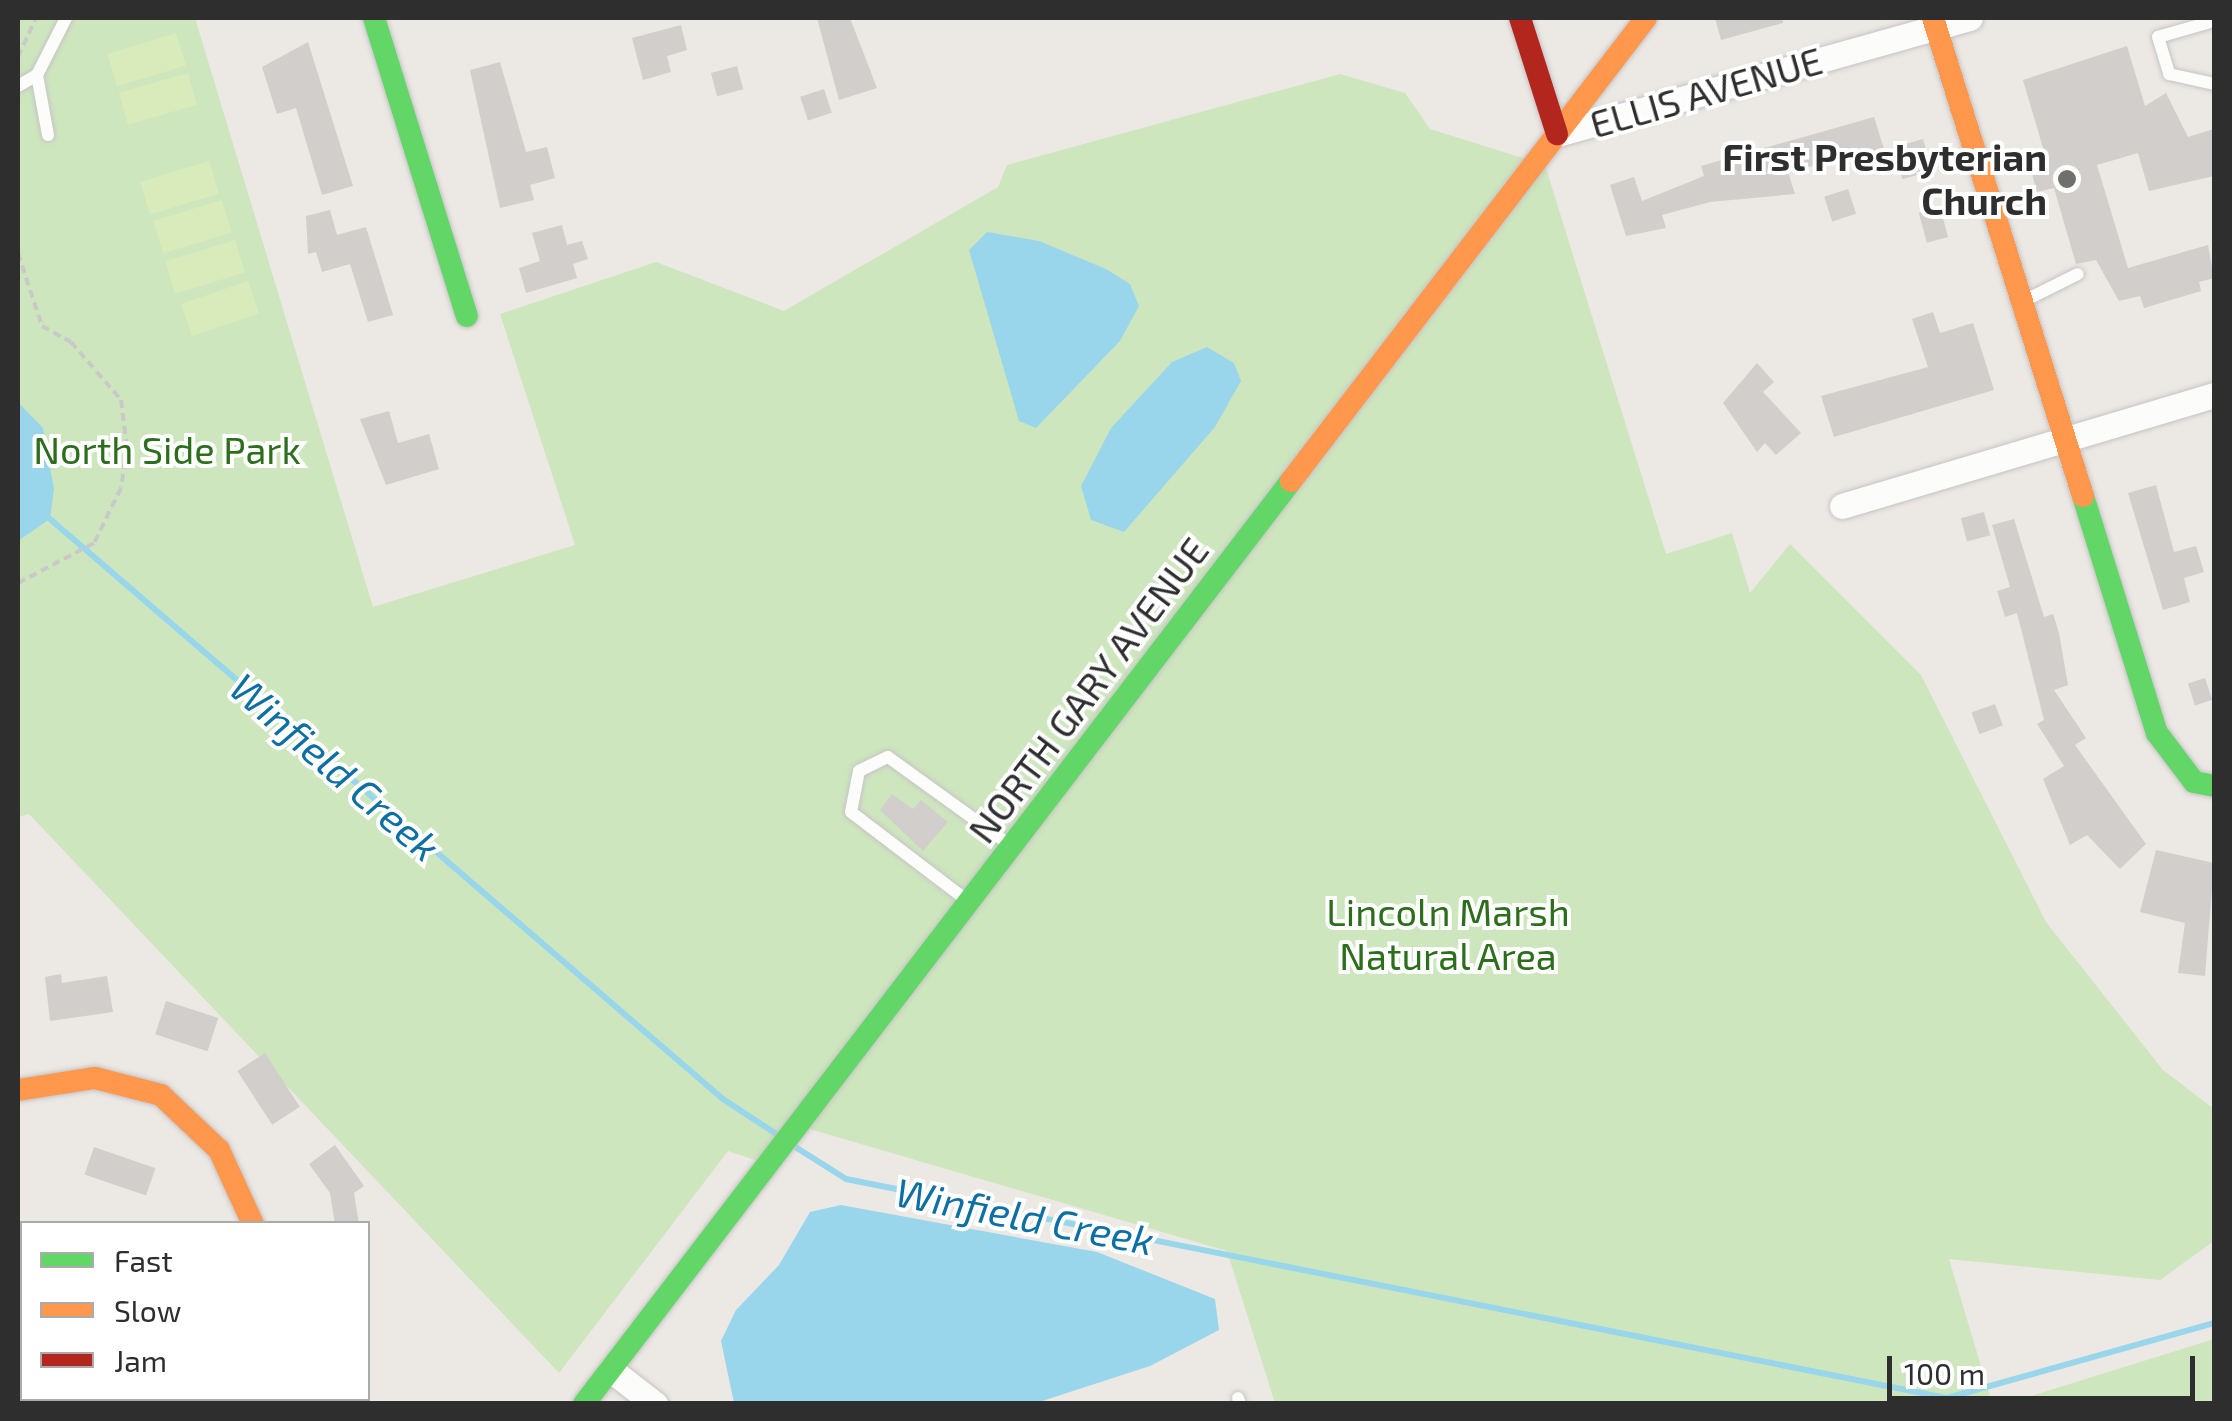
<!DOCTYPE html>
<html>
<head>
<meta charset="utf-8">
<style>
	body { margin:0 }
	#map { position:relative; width:2232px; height:1421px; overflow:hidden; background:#ece8e4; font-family:"Exo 2",sans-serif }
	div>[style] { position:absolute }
	.green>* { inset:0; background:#cee6be }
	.pitch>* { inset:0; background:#d9eabb; transform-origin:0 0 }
	.water>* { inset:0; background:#99d6ec }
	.stream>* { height:6px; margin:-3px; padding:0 3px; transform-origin:3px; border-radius:3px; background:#99d6ec }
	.building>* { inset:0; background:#d1cecb; transform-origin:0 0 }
	.path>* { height:4px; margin-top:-2px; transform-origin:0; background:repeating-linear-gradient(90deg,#c9c9c8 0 8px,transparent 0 13px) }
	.roads { filter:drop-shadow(0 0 2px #c5c4c5) drop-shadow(0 0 2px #c5c4c5) }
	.lane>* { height:12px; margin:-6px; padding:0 6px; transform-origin:6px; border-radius:6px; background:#fcfcfb }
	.street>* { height:25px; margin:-12.5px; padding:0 12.5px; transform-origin:12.5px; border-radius:12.5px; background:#fcfcfb }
	.fast>* { height:22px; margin:-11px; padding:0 11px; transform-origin:11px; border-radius:11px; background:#63d668 }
	.slow>* { height:22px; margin:-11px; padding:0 11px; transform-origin:11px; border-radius:11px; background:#ff974d }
	.jam>* { height:22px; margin:-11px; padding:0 11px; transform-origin:11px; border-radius:11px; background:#b3261e }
	.dots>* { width:28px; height:28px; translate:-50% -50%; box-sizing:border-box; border:5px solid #fff; border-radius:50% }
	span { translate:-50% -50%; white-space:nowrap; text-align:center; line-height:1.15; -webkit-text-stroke:8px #fff; paint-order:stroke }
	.street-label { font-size:38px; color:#2e2e2e }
	.poi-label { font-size:38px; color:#2e2e2e; font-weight:700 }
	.right { translate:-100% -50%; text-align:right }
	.park-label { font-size:38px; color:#2c6e1b }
	.water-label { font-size:40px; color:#0d6fa3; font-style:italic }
	.frame { position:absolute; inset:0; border:20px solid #2e2e2e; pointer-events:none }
	.legend { position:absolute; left:20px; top:1221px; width:350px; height:180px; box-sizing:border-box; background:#fff; border:2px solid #ababab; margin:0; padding:12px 18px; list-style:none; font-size:30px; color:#2e2e2e }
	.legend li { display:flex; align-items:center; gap:20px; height:50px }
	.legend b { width:50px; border:2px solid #ababab }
	.scale { position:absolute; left:1887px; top:1356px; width:308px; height:45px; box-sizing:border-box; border:5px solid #2e2e2e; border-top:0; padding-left:12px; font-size:30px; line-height:35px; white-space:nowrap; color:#2e2e2e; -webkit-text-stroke:8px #fff; paint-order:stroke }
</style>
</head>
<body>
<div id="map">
	<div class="green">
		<i style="clip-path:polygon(18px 18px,195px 18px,373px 607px,575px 545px,500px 314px,656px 262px,784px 311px,998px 187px,1007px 165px,1340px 74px,1405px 93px,1430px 129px,1545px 165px,1666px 554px,1732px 533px,1750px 593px,1790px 544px,1921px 675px,2046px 922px,2163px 1070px,2214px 1109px,2214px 1241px,2160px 1280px,1949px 1259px,1992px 1403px,1275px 1403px,1227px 1251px,796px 1125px,767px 1164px,728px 1151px,559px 1373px,29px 814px,18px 817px)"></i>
		<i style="clip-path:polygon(2214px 1339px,2213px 1403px,2009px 1403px)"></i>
	</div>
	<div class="pitch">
		<i style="left:176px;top:33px;width:34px;height:72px;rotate:73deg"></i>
		<i style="left:188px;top:73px;width:33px;height:72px;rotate:74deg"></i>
		<i style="left:209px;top:161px;width:34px;height:72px;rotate:73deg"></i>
		<i style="left:222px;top:200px;width:34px;height:72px;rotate:73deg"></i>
		<i style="left:235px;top:240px;width:34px;height:73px;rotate:73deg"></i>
		<i style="left:248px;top:281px;width:34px;height:71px;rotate:71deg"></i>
	</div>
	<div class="water">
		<i style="clip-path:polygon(987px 232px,1039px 241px,1106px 269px,1130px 284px,1139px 306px,1120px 341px,1036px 428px,1019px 421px,969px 250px)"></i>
		<i style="clip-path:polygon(1207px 347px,1234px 363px,1241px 381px,1215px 427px,1124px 532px,1091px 520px,1081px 486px,1111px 428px,1172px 362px)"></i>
		<i style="clip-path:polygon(18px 402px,43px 428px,54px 489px,50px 519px,18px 541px)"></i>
		<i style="clip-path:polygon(841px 1205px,1097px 1252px,1215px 1299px,1219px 1330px,1150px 1366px,1036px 1403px,734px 1403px,721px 1341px,736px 1310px,779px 1265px,810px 1212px)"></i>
	</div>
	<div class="stream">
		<i style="left:50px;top:519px;width:888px;rotate:40.76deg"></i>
		<i style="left:723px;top:1099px;width:66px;rotate:33.2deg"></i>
		<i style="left:797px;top:1148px;width:58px;rotate:32.3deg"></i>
		<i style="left:846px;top:1179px;width:1123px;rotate:11.25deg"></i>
		<i style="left:1947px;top:1398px;width:277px;rotate:-15.7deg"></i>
	</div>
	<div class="building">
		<i style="clip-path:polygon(817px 18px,850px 18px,877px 88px,839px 100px)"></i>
		<i style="clip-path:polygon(1715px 18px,1782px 18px,1783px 23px,1721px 40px)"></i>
		<i style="clip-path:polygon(681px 25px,687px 50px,667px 56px,671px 72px,643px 80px,632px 38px)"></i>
		<i style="clip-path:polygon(308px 42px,353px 186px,322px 195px,296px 108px,277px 114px,262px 67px)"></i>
		<i style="clip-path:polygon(2127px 46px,2145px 106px,2166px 93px,2188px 137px,2214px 129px,2214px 176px,2149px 191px,2138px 153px,2097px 165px,2128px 268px,2208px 245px,2214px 278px,2199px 282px,2201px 291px,2144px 308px,2140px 296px,2119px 301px,2096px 260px,2076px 264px,2054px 188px,2037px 192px,2026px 153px,2043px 148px,2023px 80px)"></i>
		<i style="clip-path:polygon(500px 62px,526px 152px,547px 147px,555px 178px,530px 185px,534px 200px,500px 208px,470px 70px)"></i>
		<i style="left:737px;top:66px;width:24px;height:27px;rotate:75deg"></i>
		<i style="left:824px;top:89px;width:25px;height:25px;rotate:72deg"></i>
		<i style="clip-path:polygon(1874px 117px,1884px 149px,1788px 172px,1795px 194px,1710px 202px,1662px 215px,1666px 228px,1626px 236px,1610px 185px,1634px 177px,1642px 201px,1704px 176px,1701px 166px)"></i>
		<i style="left:1923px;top:139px;width:33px;height:31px;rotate:74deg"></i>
		<i style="left:1848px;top:189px;width:26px;height:25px;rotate:72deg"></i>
		<i style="left:1940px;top:207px;width:31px;height:22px;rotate:75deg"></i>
		<i style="clip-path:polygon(330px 210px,337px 235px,366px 227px,393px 315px,368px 322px,350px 264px,322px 272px,316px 252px,308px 254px,306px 216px)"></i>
		<i style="clip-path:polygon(562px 225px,567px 245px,582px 241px,588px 259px,573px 264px,577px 278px,526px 293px,519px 268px,540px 261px,532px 233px)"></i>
		<i style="clip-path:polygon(1933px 312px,1940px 333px,1973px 323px,1994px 390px,1834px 437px,1821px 396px,1928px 367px,1912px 319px)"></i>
		<i style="clip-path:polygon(1757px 363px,1774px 382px,1763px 392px,1801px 433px,1776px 455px,1765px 443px,1757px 452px,1723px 403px)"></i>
		<i style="clip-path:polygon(389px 411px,398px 443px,429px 434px,439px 469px,386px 485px,360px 419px)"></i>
		<i style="clip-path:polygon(2156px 485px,2174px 552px,2196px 546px,2204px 572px,2184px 578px,2190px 602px,2163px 610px,2128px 493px)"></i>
		<i style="left:1984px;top:512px;width:24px;height:24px;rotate:75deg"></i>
		<i style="clip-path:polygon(2014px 519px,2044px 617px,2053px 614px,2059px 633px,2068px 685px,2054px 690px,2086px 738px,2075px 745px,2146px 844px,2120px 869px,2087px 835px,2070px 845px,2043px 779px,2064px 766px,2037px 724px,2044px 720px,2017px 613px,2005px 617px,1997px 591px,2010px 587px,1992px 525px)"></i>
		<i style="left:2205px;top:678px;width:23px;height:18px;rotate:72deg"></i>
		<i style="left:1995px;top:704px;width:23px;height:25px;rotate:70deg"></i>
		<i style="clip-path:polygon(892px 794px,913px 809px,921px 800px,948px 822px,923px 851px,880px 810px)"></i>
		<i style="clip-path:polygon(2156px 850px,2214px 863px,2205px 976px,2178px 973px,2185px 923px,2140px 912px)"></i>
		<i style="clip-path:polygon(61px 974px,62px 983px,107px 976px,113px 1012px,50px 1021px,45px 977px)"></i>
		<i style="left:166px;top:1001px;width:55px;height:35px;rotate:18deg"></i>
		<i style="left:265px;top:1053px;width:64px;height:33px;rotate:57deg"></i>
		<i style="clip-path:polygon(335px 1145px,364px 1186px,354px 1193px,359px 1224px,335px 1224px,330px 1193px,309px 1164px)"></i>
		<i style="left:94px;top:1147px;width:65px;height:29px;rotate:19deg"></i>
	</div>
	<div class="path">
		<i style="left:18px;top:57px;width:43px;rotate:-65.2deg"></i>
		<i style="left:18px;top:253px;width:77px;rotate:71.8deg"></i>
		<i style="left:42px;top:326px;width:33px;rotate:29deg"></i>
		<i style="left:71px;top:342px;width:77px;rotate:49.2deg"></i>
		<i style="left:121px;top:400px;width:48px;rotate:82.9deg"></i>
		<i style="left:127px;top:448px;width:40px;rotate:98.5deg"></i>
		<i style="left:121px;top:488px;width:61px;rotate:116.1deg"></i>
		<i style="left:94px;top:543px;width:86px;rotate:152.2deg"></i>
	</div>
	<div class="roads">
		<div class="lane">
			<i style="left:2214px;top:21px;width:58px;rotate:164.1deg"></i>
			<i style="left:2158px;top:37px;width:39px;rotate:73deg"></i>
			<i style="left:2169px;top:74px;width:46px;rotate:12.5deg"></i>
			<i style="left:37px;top:75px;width:64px;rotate:-63deg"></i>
			<i style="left:18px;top:86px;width:22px;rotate:-30deg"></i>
			<i style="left:37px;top:75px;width:61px;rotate:79.6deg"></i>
			<i style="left:2024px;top:301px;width:60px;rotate:-26.6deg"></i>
			<i style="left:969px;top:902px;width:148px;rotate:-142.7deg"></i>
			<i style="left:851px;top:812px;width:42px;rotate:-79deg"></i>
			<i style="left:859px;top:771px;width:32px;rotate:-26deg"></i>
			<i style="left:888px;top:757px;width:150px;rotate:35.8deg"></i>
			<i style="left:1238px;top:1398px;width:6px;rotate:72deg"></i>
		</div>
		<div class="street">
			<i style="left:1557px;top:134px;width:429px;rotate:-15.7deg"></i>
			<i style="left:1842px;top:506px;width:388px;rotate:-16.6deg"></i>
			<i style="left:611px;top:1370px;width:56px;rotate:37.7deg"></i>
		</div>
		<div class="fast">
			<i style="left:374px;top:18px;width:312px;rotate:72.7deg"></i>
			<i style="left:2083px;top:496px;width:248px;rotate:72.7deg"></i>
			<i style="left:2157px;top:733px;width:61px;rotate:52.9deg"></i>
			<i style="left:2194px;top:782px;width:20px;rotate:11deg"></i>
			<i style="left:584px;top:1404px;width:1163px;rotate:-52.55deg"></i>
		</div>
		<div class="slow">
			<i style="left:1933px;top:18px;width:501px;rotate:72.58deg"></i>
			<i style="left:1291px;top:481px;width:583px;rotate:-52.52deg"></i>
			<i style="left:18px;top:1090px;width:78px;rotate:-8.9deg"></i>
			<i style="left:95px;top:1078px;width:68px;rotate:14.4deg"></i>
			<i style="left:161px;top:1095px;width:80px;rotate:43.5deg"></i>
			<i style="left:219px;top:1150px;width:81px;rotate:65.3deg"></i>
		</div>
		<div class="jam">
			<i style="left:1520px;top:18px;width:122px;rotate:72.3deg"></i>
		</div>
	</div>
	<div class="dots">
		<i style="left:2067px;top:179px;background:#706f6e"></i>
	</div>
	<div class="street-label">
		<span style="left:1706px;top:92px;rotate:-16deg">ELLIS AVENUE</span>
		<span style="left:1088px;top:690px;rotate:-53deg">NORTH GARY AVENUE</span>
	</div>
	<div class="poi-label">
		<span class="right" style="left:2047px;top:179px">First Presbyterian<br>Church</span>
	</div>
	<div class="park-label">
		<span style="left:167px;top:450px">North Side Park</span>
		<span style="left:1448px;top:934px">Lincoln Marsh<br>Natural Area</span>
	</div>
	<div class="water-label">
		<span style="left:336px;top:766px;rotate:41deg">Winfield Creek</span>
		<span style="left:1025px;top:1215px;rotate:11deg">Winfield Creek</span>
	</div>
	<div class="frame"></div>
	<ul class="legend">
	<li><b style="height:12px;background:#63d668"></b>Fast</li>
	<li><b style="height:12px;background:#ff974d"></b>Slow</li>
	<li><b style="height:12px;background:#b3261e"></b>Jam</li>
	</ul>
	<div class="scale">100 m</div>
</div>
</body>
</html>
